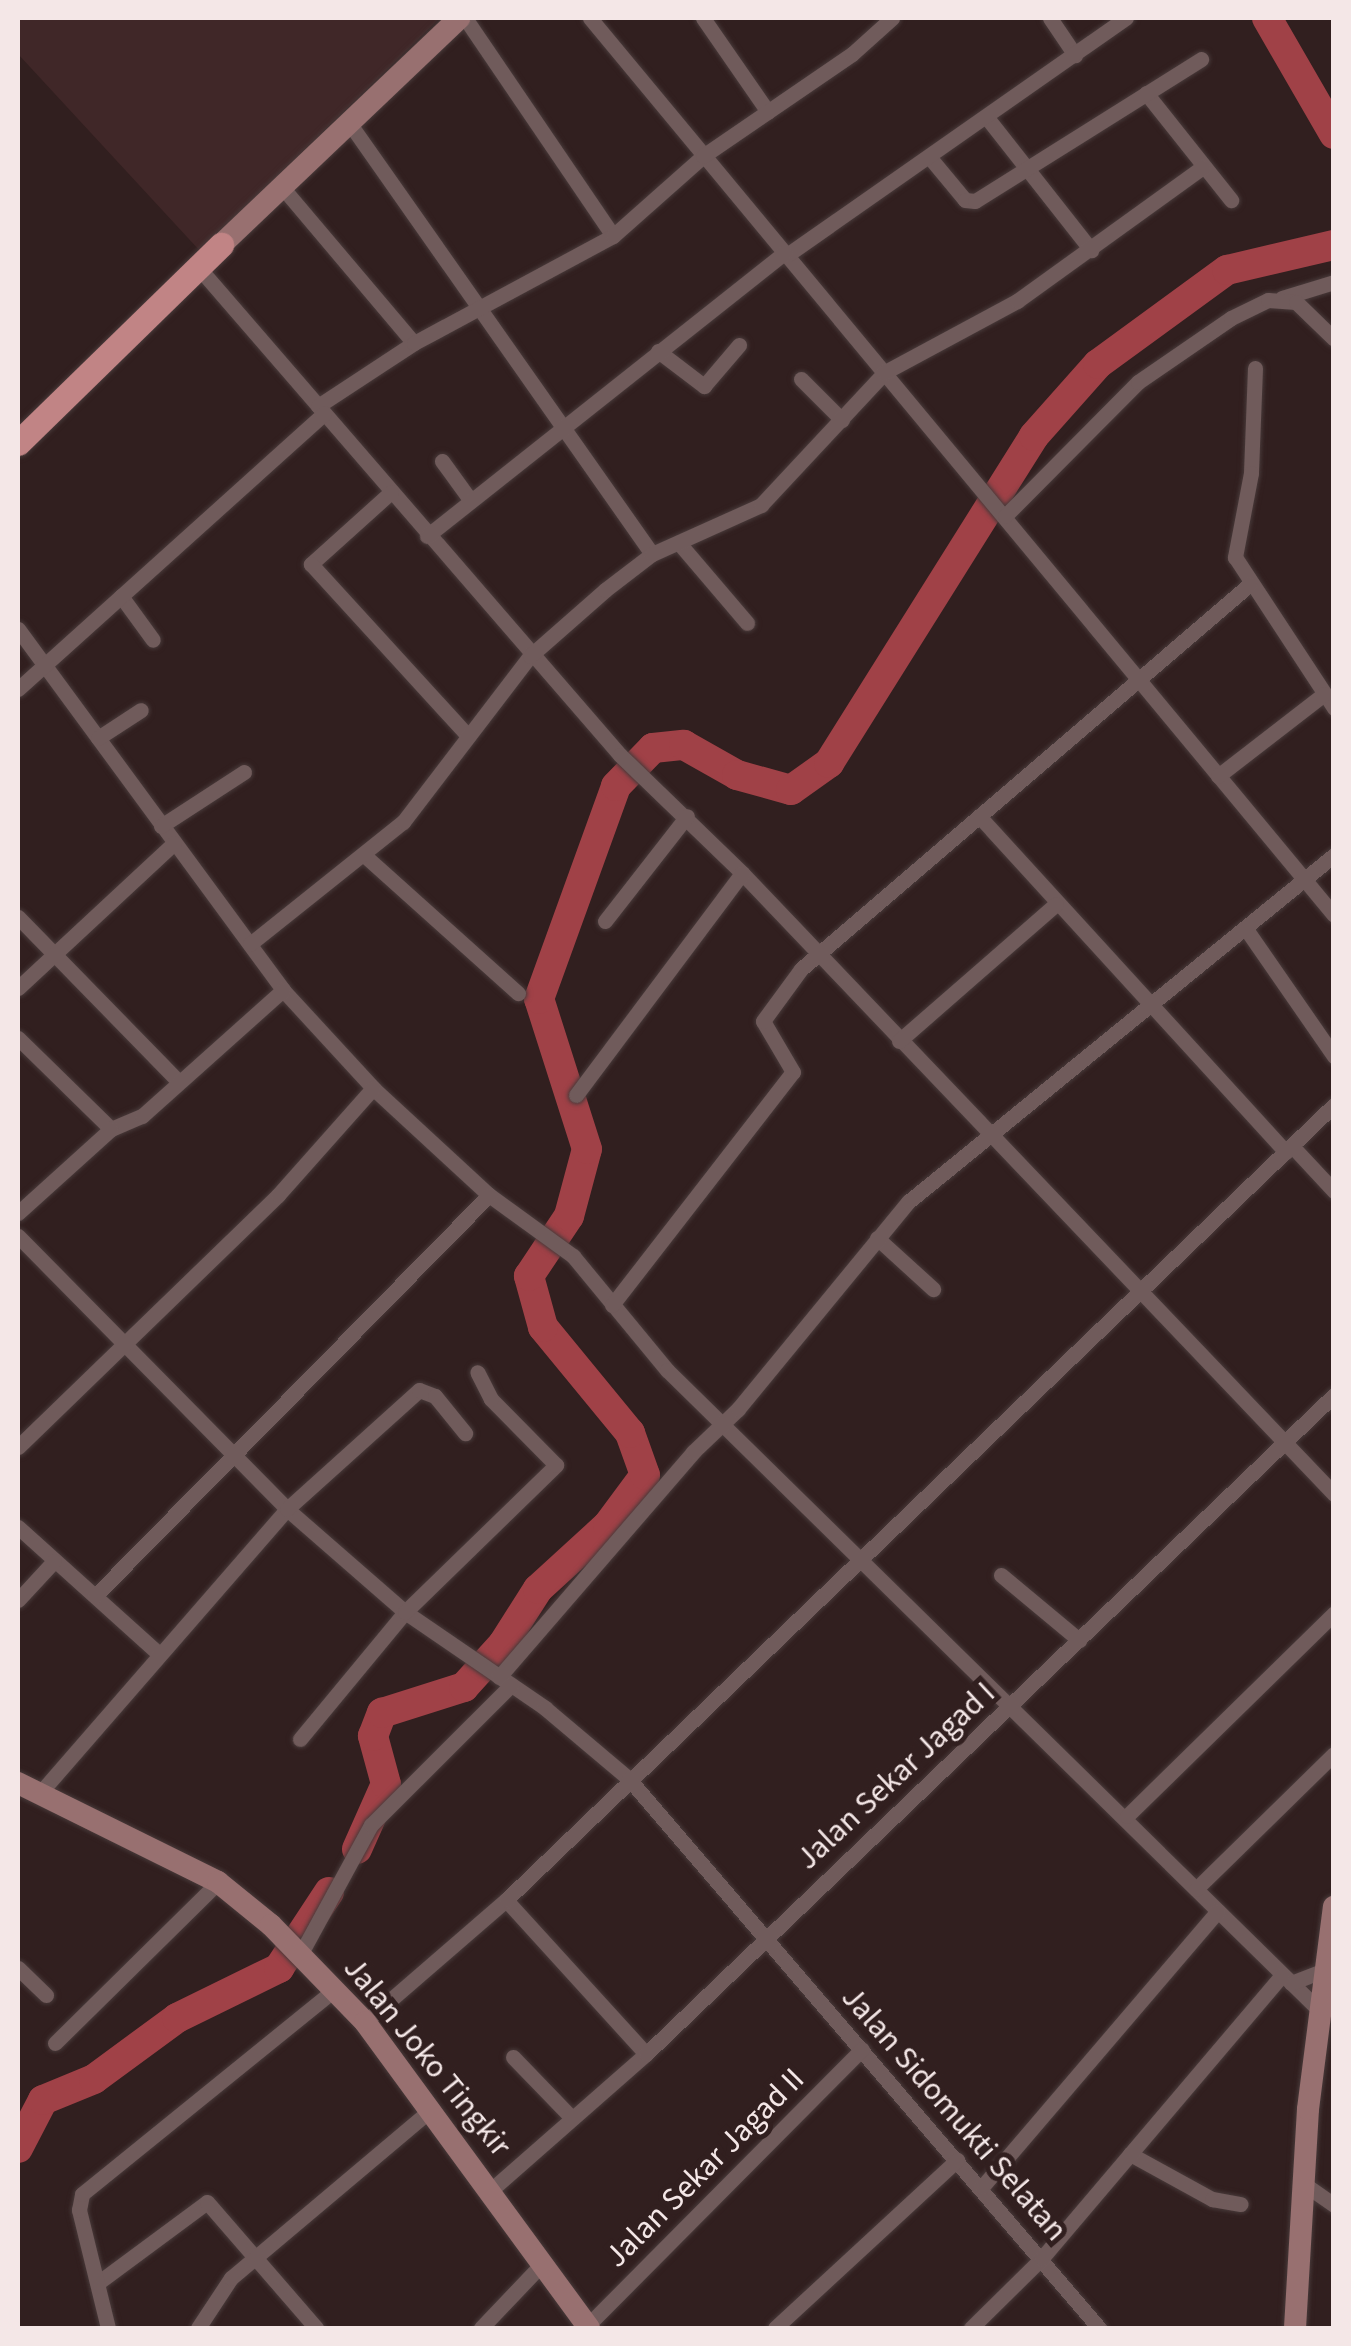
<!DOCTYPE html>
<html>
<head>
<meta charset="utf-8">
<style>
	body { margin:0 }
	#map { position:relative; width:1351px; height:2346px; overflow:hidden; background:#311f1f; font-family:"Source Sans 3",sans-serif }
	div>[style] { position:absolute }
	.built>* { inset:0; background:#402728 }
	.river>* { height:30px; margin:-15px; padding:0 15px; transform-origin:15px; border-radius:15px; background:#a04147 }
	.roads { filter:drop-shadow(0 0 2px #483a3a) drop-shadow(0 0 2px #483a3a) }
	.minor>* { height:15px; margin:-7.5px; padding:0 7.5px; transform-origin:7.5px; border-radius:7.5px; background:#705b5b }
	.secondary>* { height:22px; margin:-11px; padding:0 11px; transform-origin:11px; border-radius:11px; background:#987070 }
	.primary>* { height:25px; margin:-12.5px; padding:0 12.5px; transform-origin:12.5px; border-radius:12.5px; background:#c18485 }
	span { translate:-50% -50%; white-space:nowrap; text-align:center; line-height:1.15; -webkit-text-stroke:10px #311f1f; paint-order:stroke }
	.street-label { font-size:32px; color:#f4e7e7 }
	.frame { position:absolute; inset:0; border:20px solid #f4e7e7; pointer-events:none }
</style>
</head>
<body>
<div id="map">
	<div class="built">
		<i style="clip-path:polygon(18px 18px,440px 18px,200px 251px,18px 54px)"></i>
	</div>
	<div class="river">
		<i style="left:1267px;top:18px;width:134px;rotate:60deg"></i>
		<i style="left:357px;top:1849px;width:71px;rotate:-66deg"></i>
		<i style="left:386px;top:1784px;width:50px;rotate:-105.2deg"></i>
		<i style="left:373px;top:1736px;width:25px;rotate:-69deg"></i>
		<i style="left:382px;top:1713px;width:86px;rotate:-17.6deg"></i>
		<i style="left:464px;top:1687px;width:58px;rotate:-47.8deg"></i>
		<i style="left:503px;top:1644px;width:65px;rotate:-57.5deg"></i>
		<i style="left:538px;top:1589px;width:95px;rotate:-42.4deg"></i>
		<i style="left:608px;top:1525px;width:62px;rotate:-53.5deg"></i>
		<i style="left:645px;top:1475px;width:45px;rotate:-109.7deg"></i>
		<i style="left:630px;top:1433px;width:137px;rotate:-129.4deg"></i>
		<i style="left:543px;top:1327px;width:53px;rotate:-105.4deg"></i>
		<i style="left:529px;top:1276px;width:72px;rotate:-56.3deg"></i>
		<i style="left:569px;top:1216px;width:69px;rotate:-75deg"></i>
		<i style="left:587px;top:1149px;width:157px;rotate:-107.7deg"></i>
		<i style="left:539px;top:999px;width:226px;rotate:-70.1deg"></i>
		<i style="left:616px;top:786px;width:53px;rotate:-45.8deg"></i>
		<i style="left:653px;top:748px;width:31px;rotate:-6deg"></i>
		<i style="left:684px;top:745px;width:61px;rotate:29.5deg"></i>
		<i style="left:737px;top:775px;width:56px;rotate:15.5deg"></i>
		<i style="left:791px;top:790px;width:47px;rotate:-35.4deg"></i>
		<i style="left:829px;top:763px;width:386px;rotate:-57.9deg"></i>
		<i style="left:1034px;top:436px;width:96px;rotate:-48.4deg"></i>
		<i style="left:1098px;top:364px;width:160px;rotate:-36.1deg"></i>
		<i style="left:1227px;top:270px;width:110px;rotate:-13.2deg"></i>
		<i style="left:18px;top:2148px;width:54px;rotate:-62.5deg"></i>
		<i style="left:43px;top:2100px;width:55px;rotate:-22.4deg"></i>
		<i style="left:94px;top:2079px;width:103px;rotate:-36.3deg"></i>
		<i style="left:177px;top:2018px;width:114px;rotate:-26.1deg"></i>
		<i style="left:279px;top:1968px;width:91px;rotate:-56.7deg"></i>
	</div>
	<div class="roads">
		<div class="minor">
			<i style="left:465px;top:18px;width:263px;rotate:55.8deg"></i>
			<i style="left:590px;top:18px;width:1165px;rotate:50.33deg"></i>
			<i style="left:703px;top:18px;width:114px;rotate:55.3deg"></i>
			<i style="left:1050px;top:18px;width:45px;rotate:56deg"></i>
			<i style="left:1146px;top:93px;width:137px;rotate:51.5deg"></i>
			<i style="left:988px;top:119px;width:167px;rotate:51.8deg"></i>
			<i style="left:350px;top:124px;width:525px;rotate:54.92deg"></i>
			<i style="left:931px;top:159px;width:53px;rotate:50.3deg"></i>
			<i style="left:965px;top:200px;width:10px;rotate:6deg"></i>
			<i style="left:975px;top:201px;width:267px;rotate:-32.1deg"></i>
			<i style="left:282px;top:187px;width:204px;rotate:49.8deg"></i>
			<i style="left:787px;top:255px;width:414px;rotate:-35deg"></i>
			<i style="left:199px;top:268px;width:644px;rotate:49.16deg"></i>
			<i style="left:620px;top:755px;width:170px;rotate:44deg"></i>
			<i style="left:742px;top:873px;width:858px;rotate:46.37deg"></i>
			<i style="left:1282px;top:298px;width:54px;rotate:-17.1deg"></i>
			<i style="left:658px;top:351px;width:58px;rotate:37.3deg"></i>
			<i style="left:704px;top:386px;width:54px;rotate:-49.5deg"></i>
			<i style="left:1255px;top:368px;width:105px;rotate:92.2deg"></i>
			<i style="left:1251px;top:473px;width:86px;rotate:100.8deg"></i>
			<i style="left:1235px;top:557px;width:181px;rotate:56.7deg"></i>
			<i style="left:801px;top:379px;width:58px;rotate:45deg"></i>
			<i style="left:318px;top:406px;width:115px;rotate:-33.3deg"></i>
			<i style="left:414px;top:343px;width:226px;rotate:-28.3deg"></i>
			<i style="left:613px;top:236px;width:120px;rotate:-41.6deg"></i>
			<i style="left:703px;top:156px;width:181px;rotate:-34.4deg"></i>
			<i style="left:852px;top:54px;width:54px;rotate:-42deg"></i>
			<i style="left:442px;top:461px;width:49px;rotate:54.1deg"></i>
			<i style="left:391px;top:492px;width:108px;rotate:138deg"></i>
			<i style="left:311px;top:564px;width:233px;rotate:47.6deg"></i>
			<i style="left:1005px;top:516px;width:189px;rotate:-45.2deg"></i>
			<i style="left:1138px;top:382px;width:113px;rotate:-34.5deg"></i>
			<i style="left:1231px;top:318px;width:41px;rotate:-25.9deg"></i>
			<i style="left:1268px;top:300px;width:28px;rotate:4deg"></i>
			<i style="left:1296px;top:302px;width:53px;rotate:44.2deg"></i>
			<i style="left:427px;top:536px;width:456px;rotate:-38.4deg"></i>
			<i style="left:679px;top:543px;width:105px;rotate:49.6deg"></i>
			<i style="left:121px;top:596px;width:54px;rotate:54deg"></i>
			<i style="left:18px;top:629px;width:448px;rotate:53.7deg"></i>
			<i style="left:283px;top:990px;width:133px;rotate:47.4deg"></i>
			<i style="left:373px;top:1088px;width:158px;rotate:42.7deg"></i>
			<i style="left:489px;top:1195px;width:104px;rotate:36deg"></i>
			<i style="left:573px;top:1256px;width:148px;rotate:50.5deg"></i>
			<i style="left:667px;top:1370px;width:911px;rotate:44.47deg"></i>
			<i style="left:18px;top:689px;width:412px;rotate:-42deg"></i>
			<i style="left:98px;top:738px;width:51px;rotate:-33.1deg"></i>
			<i style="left:1218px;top:776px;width:134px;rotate:-37.7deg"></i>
			<i style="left:979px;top:816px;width:455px;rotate:47.6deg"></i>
			<i style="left:161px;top:826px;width:99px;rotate:-33deg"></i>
			<i style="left:364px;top:855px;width:207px;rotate:41.9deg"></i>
			<i style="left:18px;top:917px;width:226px;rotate:45.7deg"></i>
			<i style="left:605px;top:921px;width:133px;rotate:-52deg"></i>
			<i style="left:1246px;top:929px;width:155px;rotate:55.3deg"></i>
			<i style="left:250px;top:944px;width:196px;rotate:-38.6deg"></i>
			<i style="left:403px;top:822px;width:209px;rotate:-52.6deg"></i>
			<i style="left:530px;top:656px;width:100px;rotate:-41.3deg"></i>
			<i style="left:605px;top:590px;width:59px;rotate:-37.5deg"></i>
			<i style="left:652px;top:554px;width:120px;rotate:-24.2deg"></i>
			<i style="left:761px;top:505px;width:182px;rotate:-47deg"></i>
			<i style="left:885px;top:372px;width:150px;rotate:-28.3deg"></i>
			<i style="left:1017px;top:301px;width:229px;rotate:-35.8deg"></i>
			<i style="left:18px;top:988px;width:213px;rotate:-42.9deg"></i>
			<i style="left:18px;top:1038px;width:130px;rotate:44.4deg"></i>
			<i style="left:111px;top:1129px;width:34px;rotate:-23deg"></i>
			<i style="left:142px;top:1116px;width:189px;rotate:-41.8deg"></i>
			<i style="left:899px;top:1041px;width:208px;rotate:-41.1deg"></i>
			<i style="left:576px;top:1095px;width:277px;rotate:-53.2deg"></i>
			<i style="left:1292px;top:1146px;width:62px;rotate:47deg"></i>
			<i style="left:18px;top:1213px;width:125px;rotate:-42.1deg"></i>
			<i style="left:18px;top:1236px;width:383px;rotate:45.4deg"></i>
			<i style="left:287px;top:1509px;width:157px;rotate:41.1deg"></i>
			<i style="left:405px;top:1612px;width:170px;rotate:34.4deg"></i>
			<i style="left:545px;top:1708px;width:110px;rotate:40.2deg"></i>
			<i style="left:629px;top:1779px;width:723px;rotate:49.43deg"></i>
			<i style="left:877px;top:1238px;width:76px;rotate:42.3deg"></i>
			<i style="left:612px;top:1305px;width:295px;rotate:-52.2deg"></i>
			<i style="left:793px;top:1072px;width:59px;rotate:-120.5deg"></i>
			<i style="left:763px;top:1021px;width:64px;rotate:-53.8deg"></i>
			<i style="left:801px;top:969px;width:591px;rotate:-40.61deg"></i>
			<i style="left:18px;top:1447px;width:362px;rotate:-44.1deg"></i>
			<i style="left:278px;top:1195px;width:143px;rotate:-48.4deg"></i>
			<i style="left:18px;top:1527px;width:187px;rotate:42deg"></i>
			<i style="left:1001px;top:1575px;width:102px;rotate:39.8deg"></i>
			<i style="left:95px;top:1596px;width:562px;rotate:-45.5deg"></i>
			<i style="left:18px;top:1600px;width:53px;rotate:-47.3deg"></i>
			<i style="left:499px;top:1677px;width:297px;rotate:-49.2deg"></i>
			<i style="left:693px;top:1452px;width:62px;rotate:-43.7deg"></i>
			<i style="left:738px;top:1409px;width:268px;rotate:-50.6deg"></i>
			<i style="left:908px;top:1202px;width:549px;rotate:-39.16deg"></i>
			<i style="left:300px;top:1739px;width:165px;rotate:-50.4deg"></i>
			<i style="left:405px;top:1612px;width:211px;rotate:-44.2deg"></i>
			<i style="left:556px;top:1465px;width:93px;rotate:-134.6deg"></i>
			<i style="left:491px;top:1399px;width:30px;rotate:-117deg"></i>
			<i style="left:40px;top:1793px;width:376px;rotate:-49deg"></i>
			<i style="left:287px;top:1509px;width:178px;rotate:-42deg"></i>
			<i style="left:419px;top:1390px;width:17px;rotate:21deg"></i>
			<i style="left:435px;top:1396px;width:48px;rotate:51deg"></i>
			<i style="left:1127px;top:1816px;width:290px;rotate:-44.4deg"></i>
			<i style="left:1196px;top:1889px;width:193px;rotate:-44.4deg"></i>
			<i style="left:506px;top:1900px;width:208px;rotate:47.7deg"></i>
			<i style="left:300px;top:1955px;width:148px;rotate:-61.4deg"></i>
			<i style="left:371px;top:1825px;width:198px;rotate:-45deg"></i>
			<i style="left:18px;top:1968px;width:39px;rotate:44deg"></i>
			<i style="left:1291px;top:1983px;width:34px;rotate:-21deg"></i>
			<i style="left:365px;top:2022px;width:186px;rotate:-40.9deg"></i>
			<i style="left:506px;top:1900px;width:1148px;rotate:-43.84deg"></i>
			<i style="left:55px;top:2043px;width:229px;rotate:-44.6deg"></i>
			<i style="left:513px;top:2057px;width:85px;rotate:46deg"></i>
			<i style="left:1130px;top:2154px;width:94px;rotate:28.8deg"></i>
			<i style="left:1212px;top:2199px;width:29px;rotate:10deg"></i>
			<i style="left:1304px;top:2184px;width:37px;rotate:35deg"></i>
			<i style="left:982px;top:2187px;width:363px;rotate:-49.5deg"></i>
			<i style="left:491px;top:2190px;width:206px;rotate:-41.3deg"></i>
			<i style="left:646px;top:2054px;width:953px;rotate:-43.77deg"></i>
			<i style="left:99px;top:2282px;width:134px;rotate:-36.5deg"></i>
			<i style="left:207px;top:2202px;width:167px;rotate:49.1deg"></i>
			<i style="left:587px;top:2326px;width:390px;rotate:-45.2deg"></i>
			<i style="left:108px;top:2328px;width:122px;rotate:-103.8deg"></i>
			<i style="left:79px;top:2210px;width:16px;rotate:-79deg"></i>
			<i style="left:82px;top:2194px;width:326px;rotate:-39deg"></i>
			<i style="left:198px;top:2328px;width:60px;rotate:-56.6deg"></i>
			<i style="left:231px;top:2278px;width:263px;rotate:-40.1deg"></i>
			<i style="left:481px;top:2328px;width:88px;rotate:-46.4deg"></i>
			<i style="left:775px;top:2328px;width:248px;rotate:-42.7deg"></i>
			<i style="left:971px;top:2328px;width:100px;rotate:-44.6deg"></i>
			<i style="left:1042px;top:2258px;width:371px;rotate:-49.7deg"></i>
		</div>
		<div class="secondary">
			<i style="left:221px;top:245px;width:329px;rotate:-43.6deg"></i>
			<i style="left:18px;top:1783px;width:223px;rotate:26.3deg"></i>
			<i style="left:218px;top:1882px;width:68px;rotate:39.1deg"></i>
			<i style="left:271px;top:1925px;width:135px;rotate:45.9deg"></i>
			<i style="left:365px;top:2022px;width:379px;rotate:53.8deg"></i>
			<i style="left:1295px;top:2328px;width:219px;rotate:-86.6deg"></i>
			<i style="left:1308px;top:2109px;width:204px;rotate:-82.7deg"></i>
		</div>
		<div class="primary">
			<i style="left:18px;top:443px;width:284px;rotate:-44.3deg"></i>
		</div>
	</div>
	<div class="street-label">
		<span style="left:896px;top:1776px;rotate:-43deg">Jalan Sekar Jagad I</span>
		<span style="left:427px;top:2057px;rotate:51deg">Jalan Joko Tingkir</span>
		<span style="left:954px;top:2114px;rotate:49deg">Jalan Sidomukti Selatan</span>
		<span style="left:705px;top:2168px;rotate:-45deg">Jalan Sekar Jagad II</span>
	</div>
	<div class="frame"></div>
</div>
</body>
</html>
